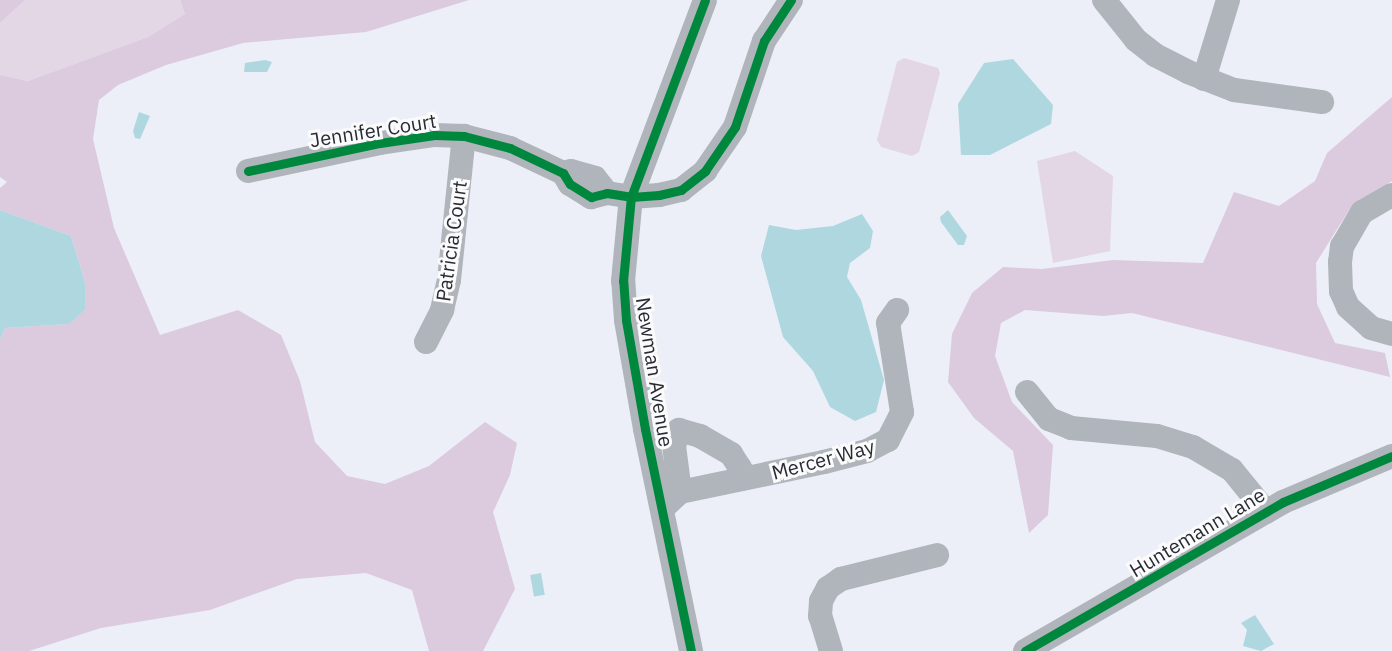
<!DOCTYPE html>
<html>
<head>
<meta charset="utf-8">
<style>
	body { margin:0 }
	#map { position:relative; width:1392px; height:651px; overflow:hidden; background:#eceff7; font-family:"IBM Plex Sans",sans-serif }
	div>[style] { position:absolute }
	.green>* { inset:0; background:#e3d6e5 }
	.forest>* { inset:0; background:#dccade }
	.water>* { inset:0; background:#afd7df; transform-origin:0 0 }
	.minor>* { height:24px; margin:-12px; padding:0 12px; transform-origin:12px; border-radius:12px; background:#b0b5bb }
	.cycleway>* { height:9px; margin:-4.5px; padding:0 4.5px; transform-origin:4.5px; border-radius:4.5px; background:#00873e }
	span { translate:-50% -50%; white-space:nowrap; text-align:center; line-height:1.15; -webkit-text-stroke:6px #fbfbfb; paint-order:stroke }
	.street-label { font-size:20px; color:#282b34 }
</style>
</head>
<body>
<div id="map">
	<div class="green">
		<i style="clip-path:polygon(25px 0,180px 0,185px 14px,148px 37px,28px 81px,0 75px,0 23px)"></i>
		<i style="clip-path:polygon(904px 58px,938px 68px,940px 73px,919px 152px,912px 156px,881px 147px,877px 140px,897px 62px)"></i>
		<i style="clip-path:polygon(1075px 151px,1113px 176px,1110px 251px,1053px 263px,1037px 161px)"></i>
	</div>
	<div class="forest">
		<i style="clip-path:polygon(0 0,25px 0,0 23px)"></i>
		<i style="clip-path:polygon(180px 0,469px 0,366px 32px,243px 43px,166px 65px,118px 85px,99px 100px,93px 139px,114px 228px,160px 335px,238px 310px,281px 335px,300px 381px,315px 442px,347px 476px,385px 484px,429px 466px,485px 422px,517px 443px,510px 475px,493px 512px,515px 589px,483px 651px,429px 651px,412px 590px,366px 573px,297px 579px,210px 610px,101px 628px,29px 651px,0 651px,0 340px,5px 328px,68px 324px,85px 310px,85px 282px,71px 236px,0 210px,0 188px,7px 182px,0 177px,0 75px,28px 81px,148px 37px,185px 14px)"></i>
		<i style="clip-path:polygon(1392px 97px,1392px 181px,1349px 210px,1316px 263px,1317px 304px,1335px 343px,1385px 353px,1390px 377px,1132px 313px,1103px 316px,1025px 310px,1001px 323px,995px 356px,1012px 402px,1053px 445px,1048px 515px,1029px 533px,1013px 451px,974px 418px,948px 382px,952px 334px,972px 293px,1003px 267px,1042px 269px,1113px 260px,1203px 263px,1234px 192px,1279px 206px,1315px 181px,1327px 153px)"></i>
	</div>
	<div class="water">
		<i style="clip-path:polygon(1013px 59px,1053px 105px,1051px 124px,990px 155px,961px 155px,958px 104px,984px 63px)"></i>
		<i style="clip-path:polygon(265px 60px,272px 62px,267px 72px,244px 72px,245px 63px)"></i>
		<i style="clip-path:polygon(139px 112px,150px 116px,140px 139px,135px 138px,133px 131px)"></i>
		<i style="clip-path:polygon(0 210px,71px 236px,85px 282px,85px 310px,69px 324px,5px 328px,0 340px)"></i>
		<i style="clip-path:polygon(948px 210px,967px 236px,964px 245px,958px 245px,941px 222px,940px 217px)"></i>
		<i style="clip-path:polygon(862px 214px,873px 231px,870px 248px,850px 263px,847px 277px,861px 300px,884px 380px,876px 412px,855px 421px,830px 407px,813px 371px,783px 337px,761px 256px,769px 225px,796px 230px,833px 226px)"></i>
		<i style="left:541px;top:573px;width:22px;height:11px;rotate:80deg"></i>
		<i style="clip-path:polygon(1255px 615px,1274px 644px,1261px 651px,1243px 646px,1247px 630px,1241px 623px)"></i>
	</div>
	<div class="minor">
		<i style="left:1104px;top:0;width:51px;rotate:51.3deg"></i>
		<i style="left:1136px;top:40px;width:24px;rotate:38deg"></i>
		<i style="left:1155px;top:55px;width:37px;rotate:27deg"></i>
		<i style="left:1188px;top:72px;width:49px;rotate:21.4deg"></i>
		<i style="left:1234px;top:90px;width:89px;rotate:7.8deg"></i>
		<i style="left:1204px;top:79px;width:83px;rotate:-73.1deg"></i>
		<i style="left:248px;top:171px;width:135px;rotate:-12deg"></i>
		<i style="left:380px;top:143px;width:55px;rotate:-8.4deg"></i>
		<i style="left:434px;top:135px;width:30px;rotate:2deg"></i>
		<i style="left:464px;top:136px;width:48px;rotate:14.6deg"></i>
		<i style="left:510px;top:148px;width:59px;rotate:25.3deg"></i>
		<i style="left:563px;top:173px;width:13px;rotate:58deg"></i>
		<i style="left:570px;top:184px;width:25px;rotate:32deg"></i>
		<i style="left:591px;top:197px;width:16px;rotate:-14deg"></i>
		<i style="left:607px;top:193px;width:24px;rotate:9deg"></i>
		<i style="left:631px;top:197px;width:28px;rotate:-4deg"></i>
		<i style="left:659px;top:195px;width:23px;rotate:-13deg"></i>
		<i style="left:681px;top:190px;width:31px;rotate:-38deg"></i>
		<i style="left:705px;top:171px;width:53px;rotate:-55.7deg"></i>
		<i style="left:735px;top:127px;width:91px;rotate:-71.4deg"></i>
		<i style="left:764px;top:41px;width:49px;rotate:-56.6deg"></i>
		<i style="left:563px;top:173px;width:8px;rotate:-14deg"></i>
		<i style="left:571px;top:171px;width:25px;rotate:16deg"></i>
		<i style="left:595px;top:178px;width:19px;rotate:51deg"></i>
		<i style="left:1392px;top:195px;width:34px;rotate:150deg"></i>
		<i style="left:1362px;top:212px;width:39px;rotate:120deg"></i>
		<i style="left:1342px;top:246px;width:16px;rotate:97deg"></i>
		<i style="left:1340px;top:262px;width:29px;rotate:88deg"></i>
		<i style="left:1341px;top:291px;width:17px;rotate:66deg"></i>
		<i style="left:1348px;top:307px;width:31px;rotate:42deg"></i>
		<i style="left:1371px;top:328px;width:22px;rotate:16deg"></i>
		<i style="left:426px;top:342px;width:36px;rotate:-63deg"></i>
		<i style="left:442px;top:310px;width:31px;rotate:-77deg"></i>
		<i style="left:449px;top:280px;width:145px;rotate:-84.1deg"></i>
		<i style="left:1027px;top:392px;width:35px;rotate:51deg"></i>
		<i style="left:1049px;top:419px;width:24px;rotate:22deg"></i>
		<i style="left:1071px;top:428px;width:86px;rotate:5.3deg"></i>
		<i style="left:1157px;top:436px;width:38px;rotate:17deg"></i>
		<i style="left:1193px;top:447px;width:45px;rotate:30.5deg"></i>
		<i style="left:1232px;top:470px;width:54px;rotate:51deg"></i>
		<i style="left:680px;top:492px;width:46px;rotate:-97.4deg"></i>
		<i style="left:674px;top:446px;width:17px;rotate:-73deg"></i>
		<i style="left:679px;top:430px;width:22px;rotate:16deg"></i>
		<i style="left:700px;top:436px;width:36px;rotate:30deg"></i>
		<i style="left:731px;top:454px;width:17px;rotate:57deg"></i>
		<i style="left:740px;top:468px;width:11px;rotate:85deg"></i>
		<i style="left:663px;top:508px;width:23px;rotate:-43deg"></i>
		<i style="left:680px;top:492px;width:147px;rotate:-11.8deg"></i>
		<i style="left:824px;top:462px;width:44px;rotate:-14.3deg"></i>
		<i style="left:867px;top:451px;width:24px;rotate:-28deg"></i>
		<i style="left:888px;top:440px;width:31px;rotate:-63deg"></i>
		<i style="left:902px;top:412px;width:90px;rotate:-98.9deg"></i>
		<i style="left:888px;top:323px;width:16px;rotate:-55deg"></i>
		<i style="left:691px;top:651px;width:227px;rotate:-101.7deg"></i>
		<i style="left:645px;top:429px;width:111px;rotate:-99.9deg"></i>
		<i style="left:626px;top:320px;width:39px;rotate:-94deg"></i>
		<i style="left:623px;top:281px;width:84px;rotate:-84.6deg"></i>
		<i style="left:631px;top:197px;width:210px;rotate:-69.4deg"></i>
		<i style="left:831px;top:651px;width:37px;rotate:-107deg"></i>
		<i style="left:820px;top:616px;width:15px;rotate:-86deg"></i>
		<i style="left:821px;top:601px;width:15px;rotate:-62deg"></i>
		<i style="left:828px;top:588px;width:16px;rotate:-35deg"></i>
		<i style="left:841px;top:579px;width:99px;rotate:-14deg"></i>
		<i style="left:1025px;top:651px;width:298px;rotate:-30deg"></i>
		<i style="left:1283px;top:502px;width:118px;rotate:-22.9deg"></i>
	</div>
	<div class="cycleway">
		<i style="left:248px;top:171px;width:135px;rotate:-12deg"></i>
		<i style="left:380px;top:143px;width:55px;rotate:-8.4deg"></i>
		<i style="left:434px;top:135px;width:30px;rotate:2deg"></i>
		<i style="left:464px;top:136px;width:48px;rotate:14.6deg"></i>
		<i style="left:510px;top:148px;width:59px;rotate:25.3deg"></i>
		<i style="left:563px;top:173px;width:13px;rotate:58deg"></i>
		<i style="left:570px;top:184px;width:25px;rotate:32deg"></i>
		<i style="left:591px;top:197px;width:16px;rotate:-14deg"></i>
		<i style="left:607px;top:193px;width:24px;rotate:9deg"></i>
		<i style="left:631px;top:197px;width:28px;rotate:-4deg"></i>
		<i style="left:659px;top:195px;width:23px;rotate:-13deg"></i>
		<i style="left:681px;top:190px;width:31px;rotate:-38deg"></i>
		<i style="left:705px;top:171px;width:53px;rotate:-55.7deg"></i>
		<i style="left:735px;top:127px;width:91px;rotate:-71.4deg"></i>
		<i style="left:764px;top:41px;width:49px;rotate:-56.6deg"></i>
		<i style="left:691px;top:651px;width:227px;rotate:-101.7deg"></i>
		<i style="left:645px;top:429px;width:111px;rotate:-99.9deg"></i>
		<i style="left:626px;top:320px;width:39px;rotate:-94deg"></i>
		<i style="left:623px;top:281px;width:84px;rotate:-84.6deg"></i>
		<i style="left:631px;top:197px;width:210px;rotate:-69.4deg"></i>
		<i style="left:1025px;top:651px;width:298px;rotate:-30deg"></i>
		<i style="left:1283px;top:502px;width:118px;rotate:-22.9deg"></i>
	</div>
	<div class="street-label">
		<span style="left:373px;top:130px;rotate:-9deg">Jennifer Court</span>
		<span style="left:451px;top:241px;rotate:-82deg">Patricia Court</span>
		<span style="left:655px;top:372px;rotate:81deg">Newman Avenue</span>
		<span style="left:823px;top:459px;rotate:-15deg">Mercer Way</span>
		<span style="left:1197px;top:532px;rotate:-31deg">Huntemann Lane</span>
	</div>
</div>
</body>
</html>
